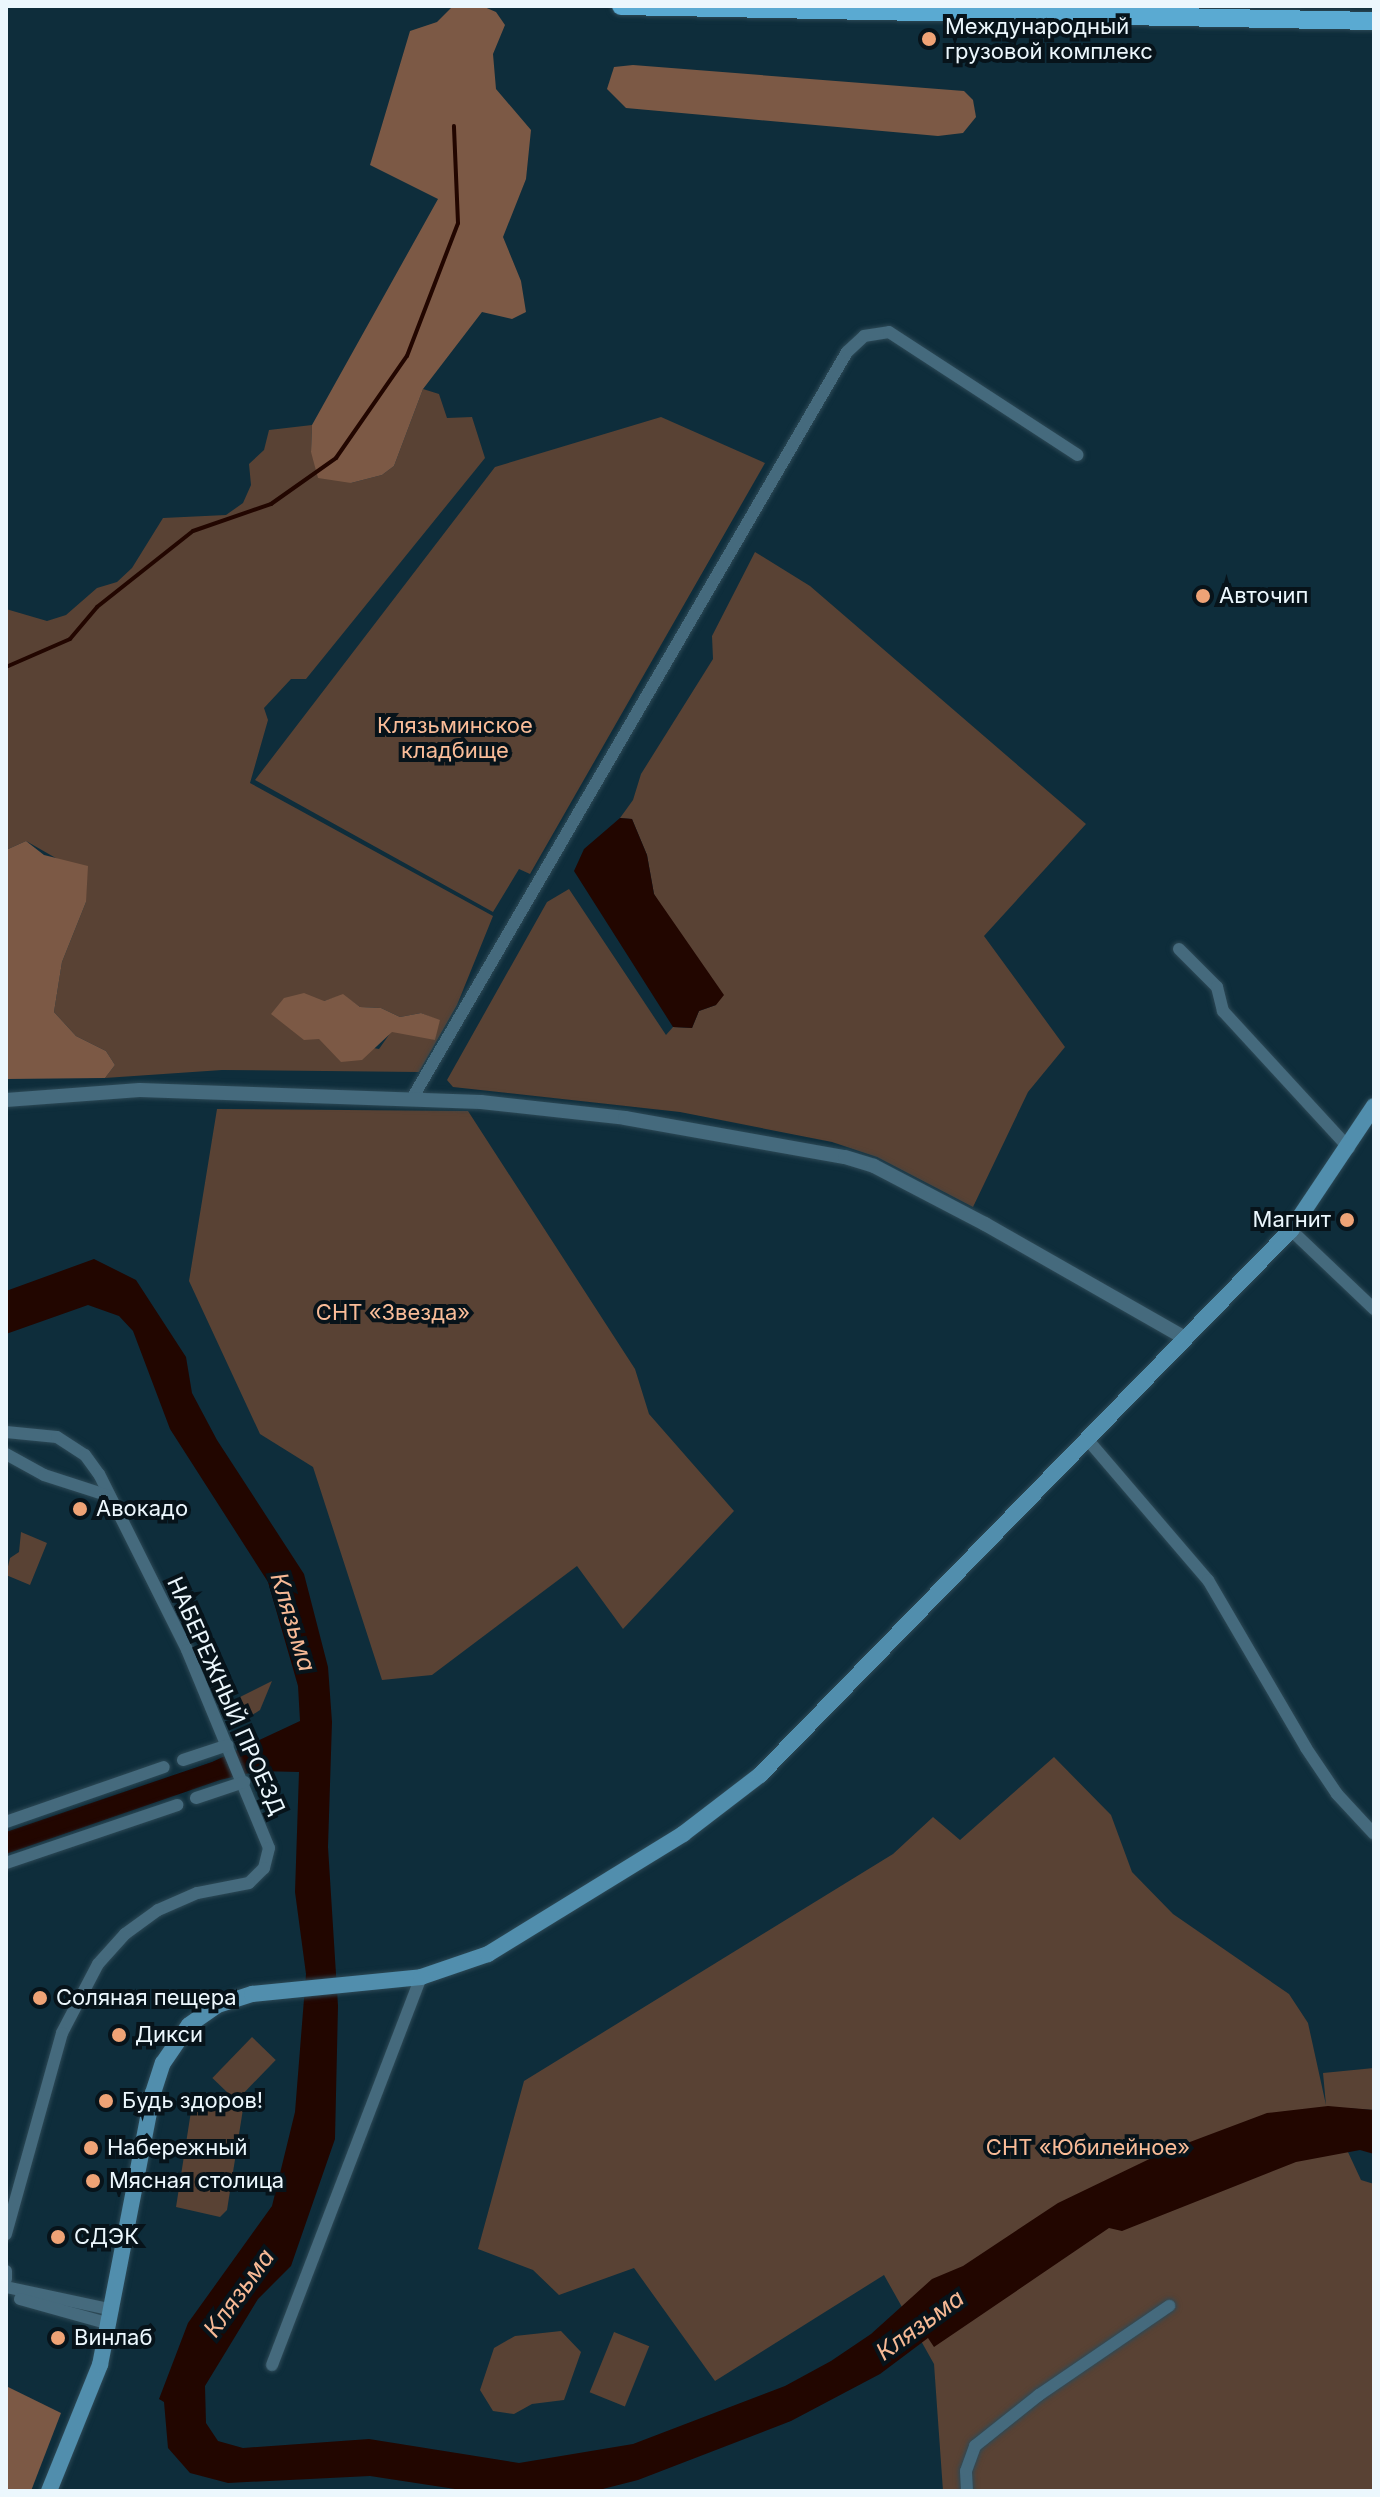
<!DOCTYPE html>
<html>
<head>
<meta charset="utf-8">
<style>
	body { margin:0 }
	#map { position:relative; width:1380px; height:2497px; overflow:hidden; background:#0e2d3b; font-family:Inter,sans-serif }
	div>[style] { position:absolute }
	.green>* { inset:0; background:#594234; transform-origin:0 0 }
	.forest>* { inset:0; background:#7c5945 }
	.water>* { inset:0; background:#220600 }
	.stream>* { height:4px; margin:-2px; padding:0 2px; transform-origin:2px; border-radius:2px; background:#220600 }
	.roads { filter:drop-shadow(0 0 2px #2d4956) drop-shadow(0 0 2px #2d4956) }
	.minor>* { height:12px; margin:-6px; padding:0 6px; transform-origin:6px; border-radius:6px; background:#456a7d }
	.tertiary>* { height:14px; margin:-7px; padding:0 7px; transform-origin:7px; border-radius:7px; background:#456a7d }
	.secondary>* { height:16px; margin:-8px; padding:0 8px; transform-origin:8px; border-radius:8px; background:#518ead }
	.primary>* { height:18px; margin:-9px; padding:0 9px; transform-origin:9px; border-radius:9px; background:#5aaad2 }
	.dots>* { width:22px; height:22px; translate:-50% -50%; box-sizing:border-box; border:4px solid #07131a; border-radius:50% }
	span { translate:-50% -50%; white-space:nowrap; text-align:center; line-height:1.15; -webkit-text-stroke:8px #07131a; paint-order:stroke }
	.poi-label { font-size:22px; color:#ecf7fd }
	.left { translate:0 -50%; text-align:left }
	.right { translate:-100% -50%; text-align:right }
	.park-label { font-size:22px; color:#f9bc98 }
	.street-label { font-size:22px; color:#ecf7fd }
	.water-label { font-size:24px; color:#f6b995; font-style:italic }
	.frame { position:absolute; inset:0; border:8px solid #ecf7fd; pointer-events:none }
</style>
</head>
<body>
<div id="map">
	<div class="green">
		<i style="clip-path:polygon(evenodd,423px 389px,439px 394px,447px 418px,472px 417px,485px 458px,306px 679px,291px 679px,264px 708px,268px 720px,250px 783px,493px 916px,457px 1005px,419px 1072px,222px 1070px,105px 1078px,115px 1065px,106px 1051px,76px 1036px,54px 1012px,62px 962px,86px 902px,61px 861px,26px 841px,6px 850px,6px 609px,47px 621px,66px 615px,97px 588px,117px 582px,132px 568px,163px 518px,226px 515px,243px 503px,251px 485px,249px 464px,264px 450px,269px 430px,312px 425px,311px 452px,351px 483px,382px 475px,394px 466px,423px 389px,343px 995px,360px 1007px,381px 1008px,400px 1017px,421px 1013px,440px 1021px,391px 1032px,379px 1049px,319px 1038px,324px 1001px,343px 995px)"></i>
		<i style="clip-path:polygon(661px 417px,765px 463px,530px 874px,519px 869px,493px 912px,255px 780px,495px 467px)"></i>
		<i style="clip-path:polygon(755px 552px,810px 586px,1086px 824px,984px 936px,1065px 1047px,1028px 1092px,973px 1207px,877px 1157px,832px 1142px,680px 1112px,453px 1087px,447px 1080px,547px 902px,569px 889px,666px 1035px,673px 1027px,692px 1028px,699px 1011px,716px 1005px,654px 894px,647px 855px,632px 819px,620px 818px,633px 800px,641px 774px,713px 659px,712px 636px)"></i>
		<i style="clip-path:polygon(217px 1109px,468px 1111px,635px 1369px,649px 1414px,734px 1511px,623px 1629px,577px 1566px,432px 1675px,382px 1680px,313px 1467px,260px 1434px,189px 1281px)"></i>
		<i style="clip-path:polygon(21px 1532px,47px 1543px,30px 1585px,6px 1575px,10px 1558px,19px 1552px)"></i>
		<i style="clip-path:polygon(272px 1681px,260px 1710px,240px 1723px,230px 1702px)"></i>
		<i style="clip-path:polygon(1054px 1757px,1111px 1815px,1132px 1872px,1173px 1914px,1289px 1994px,1308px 2023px,1326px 2105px,1323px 2073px,1374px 2068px,1374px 2110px,1327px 2107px,1361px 2180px,1374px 2184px,1374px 2491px,943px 2491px,934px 2364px,884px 2275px,715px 2381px,634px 2268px,559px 2295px,533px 2270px,478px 2249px,524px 2081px,893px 1854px,933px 1817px,960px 1840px)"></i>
		<i style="left:252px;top:2037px;width:33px;height:57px;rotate:44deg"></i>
		<i style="clip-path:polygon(199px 2098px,243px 2109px,227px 2210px,220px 2217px,176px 2207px,192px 2105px)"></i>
		<i style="clip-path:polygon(561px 2331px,581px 2352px,564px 2400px,532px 2404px,514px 2414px,493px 2411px,480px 2390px,494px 2348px,515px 2336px)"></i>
		<i style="left:614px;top:2332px;width:38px;height:65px;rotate:22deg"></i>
	</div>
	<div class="forest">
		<i style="clip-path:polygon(453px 6px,482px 6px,496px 12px,505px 25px,493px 54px,496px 89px,531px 130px,526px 179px,503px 237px,521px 281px,526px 312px,512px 319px,482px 312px,423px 389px,394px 466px,382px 475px,351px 483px,318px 478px,311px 452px,312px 425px,438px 199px,370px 165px,410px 31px,437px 22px)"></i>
		<i style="clip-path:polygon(633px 65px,964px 91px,973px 100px,976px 117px,963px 133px,938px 136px,626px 108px,607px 89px,614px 67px)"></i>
		<i style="clip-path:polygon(26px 841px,44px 855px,88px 866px,86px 902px,62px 962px,54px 1012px,76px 1036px,106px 1051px,115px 1065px,105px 1078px,6px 1079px,6px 850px)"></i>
		<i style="clip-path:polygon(304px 993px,324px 1001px,343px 994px,360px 1007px,381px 1008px,400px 1017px,421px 1013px,440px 1020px,435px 1040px,392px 1032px,362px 1060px,341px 1062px,319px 1039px,304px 1040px,271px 1014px,284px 998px)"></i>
		<i style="clip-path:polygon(6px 2386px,61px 2413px,31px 2491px,6px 2491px)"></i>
	</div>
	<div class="water">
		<i style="clip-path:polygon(620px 818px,632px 819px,647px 855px,654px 894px,724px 995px,716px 1005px,699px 1011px,692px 1028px,673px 1027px,574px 871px,584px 849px)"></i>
		<i style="clip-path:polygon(94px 1259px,136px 1280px,186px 1357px,192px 1393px,217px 1440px,304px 1574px,328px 1667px,332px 1722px,328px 1847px,338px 2006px,335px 2139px,291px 2266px,258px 2299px,205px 2386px,206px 2423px,218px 2441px,243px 2448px,369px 2439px,519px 2463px,633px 2444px,785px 2386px,831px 2361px,871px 2334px,932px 2279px,963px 2266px,1058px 2203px,1166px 2151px,1267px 2113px,1328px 2106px,1374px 2110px,1374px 2154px,1360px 2150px,1296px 2162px,1122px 2231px,1109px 2228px,934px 2347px,928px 2338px,880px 2374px,791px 2421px,638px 2480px,595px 2491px,468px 2491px,370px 2476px,228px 2483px,190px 2473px,168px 2448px,164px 2402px,159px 2399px,188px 2323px,272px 2206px,295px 2112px,306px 1974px,295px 1892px,299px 1772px,258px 1771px,220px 1780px,6px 1854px,6px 1832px,212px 1762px,300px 1721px,298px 1686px,268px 1582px,170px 1429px,133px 1331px,119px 1316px,88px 1305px,6px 1334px,6px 1291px)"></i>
	</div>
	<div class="stream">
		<i style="left:6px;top:667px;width:70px;rotate:-23.6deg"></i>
		<i style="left:70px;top:639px;width:42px;rotate:-49.8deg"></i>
		<i style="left:97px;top:607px;width:122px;rotate:-38.4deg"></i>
		<i style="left:193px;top:531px;width:83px;rotate:-19.1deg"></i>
		<i style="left:271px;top:504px;width:80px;rotate:-35.3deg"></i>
		<i style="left:336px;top:458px;width:124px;rotate:-55.2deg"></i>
		<i style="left:407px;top:356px;width:142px;rotate:-69deg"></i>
		<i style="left:458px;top:223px;width:97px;rotate:-92.4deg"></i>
		<i style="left:6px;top:969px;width:5px;rotate:90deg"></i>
		<i style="left:6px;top:1068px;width:3px;rotate:90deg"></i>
	</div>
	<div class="roads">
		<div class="minor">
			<i style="left:1179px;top:949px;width:54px;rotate:45deg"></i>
			<i style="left:1217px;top:987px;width:25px;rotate:76deg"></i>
			<i style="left:1223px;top:1011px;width:186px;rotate:47.4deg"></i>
			<i style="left:413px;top:1097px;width:862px;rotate:-59.78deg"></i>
			<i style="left:847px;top:352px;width:23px;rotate:-43deg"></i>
			<i style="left:864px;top:336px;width:25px;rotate:-9deg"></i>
			<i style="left:889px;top:332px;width:225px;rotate:33.1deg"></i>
			<i style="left:1291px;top:1230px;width:115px;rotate:43.6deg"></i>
			<i style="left:6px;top:1432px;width:51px;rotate:5.6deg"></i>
			<i style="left:57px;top:1437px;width:33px;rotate:33deg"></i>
			<i style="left:85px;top:1455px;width:24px;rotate:54deg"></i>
			<i style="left:99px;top:1474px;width:197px;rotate:63.4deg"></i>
			<i style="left:187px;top:1650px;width:214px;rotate:67.5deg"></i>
			<i style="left:269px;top:1848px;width:21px;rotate:104deg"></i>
			<i style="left:264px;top:1868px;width:21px;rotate:135deg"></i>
			<i style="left:249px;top:1883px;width:53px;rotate:169.1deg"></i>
			<i style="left:197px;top:1893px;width:43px;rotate:156.4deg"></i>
			<i style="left:158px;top:1910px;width:41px;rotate:144deg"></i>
			<i style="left:125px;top:1934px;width:40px;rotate:132deg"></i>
			<i style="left:98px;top:1964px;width:78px;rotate:117.6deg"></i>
			<i style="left:62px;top:2033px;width:209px;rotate:105.6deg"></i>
			<i style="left:1087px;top:1439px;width:186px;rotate:49.4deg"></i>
			<i style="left:1208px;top:1580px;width:194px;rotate:59.7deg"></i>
			<i style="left:1306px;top:1748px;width:55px;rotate:56deg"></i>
			<i style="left:1337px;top:1794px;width:54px;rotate:47.2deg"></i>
			<i style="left:6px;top:1454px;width:43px;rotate:28.9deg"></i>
			<i style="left:44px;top:1475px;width:68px;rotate:17.9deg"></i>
			<i style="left:183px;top:1760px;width:47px;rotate:-18.4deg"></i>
			<i style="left:196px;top:1798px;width:51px;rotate:-18.4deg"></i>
			<i style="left:6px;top:1822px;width:167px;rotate:-19.2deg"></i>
			<i style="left:6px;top:1863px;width:181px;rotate:-18.7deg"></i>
			<i style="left:6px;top:2271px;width:8px;rotate:90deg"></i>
			<i style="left:6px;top:2287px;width:109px;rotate:12.1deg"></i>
			<i style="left:20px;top:2299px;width:93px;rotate:15.5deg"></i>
			<i style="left:272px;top:2365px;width:416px;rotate:-69deg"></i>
			<i style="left:967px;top:2491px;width:20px;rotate:-93deg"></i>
			<i style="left:966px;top:2471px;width:27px;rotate:-70deg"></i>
			<i style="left:975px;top:2446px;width:82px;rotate:-38.6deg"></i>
			<i style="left:1039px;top:2395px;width:158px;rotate:-34.4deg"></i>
		</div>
		<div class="tertiary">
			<i style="left:6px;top:1100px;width:134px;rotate:-4.3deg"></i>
			<i style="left:140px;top:1090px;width:341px;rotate:2deg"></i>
			<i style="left:481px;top:1102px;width:145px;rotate:6.3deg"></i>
			<i style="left:625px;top:1118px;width:223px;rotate:10.1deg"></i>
			<i style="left:845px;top:1157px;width:30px;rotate:17deg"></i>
			<i style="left:874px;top:1166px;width:125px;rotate:27.6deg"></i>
			<i style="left:985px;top:1224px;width:230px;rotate:29.7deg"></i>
		</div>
		<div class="secondary">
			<i style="left:49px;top:2491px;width:136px;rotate:-68deg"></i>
			<i style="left:100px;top:2365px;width:277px;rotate:-79deg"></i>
			<i style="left:153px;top:2093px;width:32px;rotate:-72deg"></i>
			<i style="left:163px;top:2063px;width:46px;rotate:-55.6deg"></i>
			<i style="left:189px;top:2025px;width:35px;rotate:-35deg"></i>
			<i style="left:218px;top:2005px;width:36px;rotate:-18deg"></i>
			<i style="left:252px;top:1994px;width:170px;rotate:-5.7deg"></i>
			<i style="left:421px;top:1977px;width:71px;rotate:-18.9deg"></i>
			<i style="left:488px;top:1954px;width:229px;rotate:-31.6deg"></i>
			<i style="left:683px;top:1834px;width:97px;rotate:-37.5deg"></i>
			<i style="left:760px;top:1775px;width:761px;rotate:-45.75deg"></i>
			<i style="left:1291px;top:1230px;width:149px;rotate:-56.2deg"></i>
		</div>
		<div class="primary">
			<i style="left:621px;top:6px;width:753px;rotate:1.14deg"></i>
		</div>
	</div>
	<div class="dots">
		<i style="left:929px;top:39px;background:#efa376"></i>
		<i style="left:1203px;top:596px;background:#efa376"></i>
		<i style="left:1347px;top:1220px;background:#efa376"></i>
		<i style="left:80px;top:1509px;background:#efa376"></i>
		<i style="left:40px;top:1998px;background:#efa376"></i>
		<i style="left:119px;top:2035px;background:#efa376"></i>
		<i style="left:106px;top:2101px;background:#efa376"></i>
		<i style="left:91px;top:2148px;background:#efa376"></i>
		<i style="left:93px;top:2181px;background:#efa376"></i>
		<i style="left:58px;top:2237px;background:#efa376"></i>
		<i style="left:58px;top:2338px;background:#efa376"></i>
	</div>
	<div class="poi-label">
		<span class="left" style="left:945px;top:39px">Международный<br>грузовой комплекс</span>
		<span class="left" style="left:1219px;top:596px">Авточип</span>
		<span class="right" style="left:1331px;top:1220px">Магнит</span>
		<span class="left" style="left:96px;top:1509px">Авокадо</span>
		<span class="left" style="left:56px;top:1998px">Соляная пещера</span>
		<span class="left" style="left:135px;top:2035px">Дикси</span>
		<span class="left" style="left:122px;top:2101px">Будь здоров!</span>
		<span class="left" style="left:107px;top:2148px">Набережный</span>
		<span class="left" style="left:109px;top:2181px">Мясная столица</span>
		<span class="left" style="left:74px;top:2237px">СДЭК</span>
		<span class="left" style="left:74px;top:2338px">Винлаб</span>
	</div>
	<div class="park-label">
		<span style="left:455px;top:738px">Клязьминское<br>кладбище</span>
		<span style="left:393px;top:1313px">СНТ «Звезда»</span>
		<span style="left:1088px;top:2148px">СНТ «Юбилейное»</span>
	</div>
	<div class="street-label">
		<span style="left:226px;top:1696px;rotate:66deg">НАБЕРЕЖНЫЙ ПРОЕЗД</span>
	</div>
	<div class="water-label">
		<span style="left:293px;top:1622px;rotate:73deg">Клязьма</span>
		<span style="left:239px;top:2293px;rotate:-54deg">Клязьма</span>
		<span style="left:920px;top:2325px;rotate:-36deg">Клязьма</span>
	</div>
	<div class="frame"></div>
</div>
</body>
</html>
